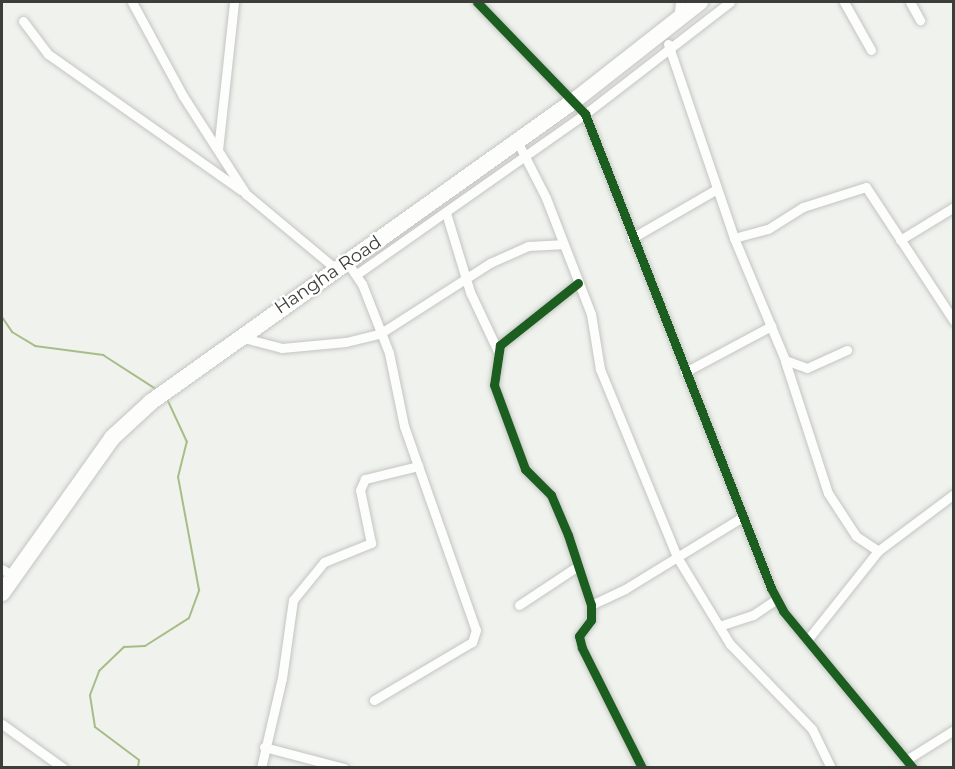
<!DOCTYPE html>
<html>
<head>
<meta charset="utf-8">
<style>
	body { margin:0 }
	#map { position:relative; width:955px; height:769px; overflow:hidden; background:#f0f2ed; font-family:Montserrat,sans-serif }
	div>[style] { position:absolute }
	.stream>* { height:2px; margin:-1px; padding:0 1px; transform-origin:1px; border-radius:1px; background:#a7bd88 }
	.roads { filter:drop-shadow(0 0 2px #c3c5c2) drop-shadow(0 0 2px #c3c5c2) }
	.street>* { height:9px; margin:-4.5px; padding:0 4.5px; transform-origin:4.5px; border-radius:4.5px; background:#fdfdfc }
	.highway>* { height:16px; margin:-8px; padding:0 8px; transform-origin:8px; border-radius:8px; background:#fdfdfc }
	.cycleway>* { height:9px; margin:-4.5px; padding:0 4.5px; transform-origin:4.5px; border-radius:4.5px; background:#1b5e20 }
	span { translate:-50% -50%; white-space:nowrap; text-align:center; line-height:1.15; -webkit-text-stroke:4.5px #fff; paint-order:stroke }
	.street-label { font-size:18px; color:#3c3e3a }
	.frame { position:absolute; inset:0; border:3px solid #3c3e3a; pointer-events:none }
</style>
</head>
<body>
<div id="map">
	<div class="stream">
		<i style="left:2px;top:317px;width:18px;rotate:56deg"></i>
		<i style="left:12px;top:332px;width:27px;rotate:31deg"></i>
		<i style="left:35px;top:346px;width:69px;rotate:7.5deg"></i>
		<i style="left:103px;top:355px;width:63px;rotate:32.7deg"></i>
		<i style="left:138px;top:768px;width:8px;rotate:-83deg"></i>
		<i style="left:139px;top:760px;width:55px;rotate:-143.1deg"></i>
		<i style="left:95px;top:727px;width:32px;rotate:-99deg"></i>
		<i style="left:90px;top:695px;width:26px;rotate:-69deg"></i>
		<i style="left:99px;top:671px;width:35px;rotate:-44deg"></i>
		<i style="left:124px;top:647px;width:21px;rotate:-3deg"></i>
		<i style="left:145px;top:646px;width:52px;rotate:-32.5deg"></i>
		<i style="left:189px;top:618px;width:30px;rotate:-70deg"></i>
		<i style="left:199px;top:590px;width:115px;rotate:-100.5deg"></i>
		<i style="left:178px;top:477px;width:36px;rotate:-76deg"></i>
		<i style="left:187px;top:442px;width:47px;rotate:-114.9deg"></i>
	</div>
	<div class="roads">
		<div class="street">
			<i style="left:132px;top:2px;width:107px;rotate:61.5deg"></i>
			<i style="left:183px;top:96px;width:117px;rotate:57.3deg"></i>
			<i style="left:246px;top:194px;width:117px;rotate:39.8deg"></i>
			<i style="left:477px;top:2px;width:156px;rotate:46deg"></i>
			<i style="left:585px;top:114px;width:509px;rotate:68.57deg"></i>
			<i style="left:771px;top:588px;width:26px;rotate:62deg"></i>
			<i style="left:783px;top:611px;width:204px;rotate:50.4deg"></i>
			<i style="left:844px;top:2px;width:55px;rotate:60.6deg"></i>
			<i style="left:910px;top:2px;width:21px;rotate:61deg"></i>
			<i style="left:678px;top:19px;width:17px;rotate:-83deg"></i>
			<i style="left:23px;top:21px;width:41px;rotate:52.9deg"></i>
			<i style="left:48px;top:54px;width:237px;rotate:35.2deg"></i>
			<i style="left:668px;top:44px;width:205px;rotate:71.2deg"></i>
			<i style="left:734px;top:238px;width:132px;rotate:67.3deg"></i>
			<i style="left:785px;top:360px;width:23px;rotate:20deg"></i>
			<i style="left:807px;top:368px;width:44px;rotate:-24.2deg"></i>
			<i style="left:517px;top:141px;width:64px;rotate:63deg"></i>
			<i style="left:546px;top:198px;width:124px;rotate:68.8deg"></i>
			<i style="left:591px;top:314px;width:56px;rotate:80.7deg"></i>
			<i style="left:600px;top:369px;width:203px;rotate:67.7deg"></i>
			<i style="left:677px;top:557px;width:102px;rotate:58.7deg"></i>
			<i style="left:730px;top:644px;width:118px;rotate:46deg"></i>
			<i style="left:812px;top:729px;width:43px;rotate:64deg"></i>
			<i style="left:218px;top:150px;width:149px;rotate:-83.8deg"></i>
			<i style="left:446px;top:213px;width:83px;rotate:73.1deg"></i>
			<i style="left:470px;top:292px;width:63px;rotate:64.7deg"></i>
			<i style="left:632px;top:238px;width:98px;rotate:-30deg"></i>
			<i style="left:734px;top:238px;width:35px;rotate:-15deg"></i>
			<i style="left:768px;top:229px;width:41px;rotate:-32.2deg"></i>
			<i style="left:803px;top:207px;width:66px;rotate:-17.6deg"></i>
			<i style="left:866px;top:187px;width:160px;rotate:56.7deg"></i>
			<i style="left:900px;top:240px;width:63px;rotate:-31.4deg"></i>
			<i style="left:347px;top:262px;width:27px;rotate:56deg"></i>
			<i style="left:362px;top:284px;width:74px;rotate:68.6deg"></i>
			<i style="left:389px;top:353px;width:75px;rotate:78.4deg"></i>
			<i style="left:404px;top:426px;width:216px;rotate:70.6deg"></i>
			<i style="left:476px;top:630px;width:13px;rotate:108deg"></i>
			<i style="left:472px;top:642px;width:114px;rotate:149.4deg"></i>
			<i style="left:357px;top:274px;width:279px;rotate:-35.1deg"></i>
			<i style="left:585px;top:114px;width:183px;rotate:-37.7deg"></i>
			<i style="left:578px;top:283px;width:100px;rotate:141.5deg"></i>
			<i style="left:500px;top:345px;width:40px;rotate:98.5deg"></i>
			<i style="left:494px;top:385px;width:90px;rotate:69.7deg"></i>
			<i style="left:525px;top:469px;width:37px;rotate:45deg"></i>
			<i style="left:551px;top:495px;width:43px;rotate:67deg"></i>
			<i style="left:568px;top:535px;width:74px;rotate:71.8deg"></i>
			<i style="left:591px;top:605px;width:15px;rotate:90deg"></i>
			<i style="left:591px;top:620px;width:20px;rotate:127deg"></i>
			<i style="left:579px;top:636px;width:12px;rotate:76deg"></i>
			<i style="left:582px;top:648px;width:134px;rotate:63.4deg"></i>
			<i style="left:240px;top:337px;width:43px;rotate:14.7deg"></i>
			<i style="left:282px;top:348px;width:64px;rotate:-5.4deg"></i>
			<i style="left:346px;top:342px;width:36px;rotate:-14deg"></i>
			<i style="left:381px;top:333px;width:130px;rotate:-32.7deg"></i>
			<i style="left:490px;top:263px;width:42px;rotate:-24.1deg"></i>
			<i style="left:528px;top:246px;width:33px;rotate:-3deg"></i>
			<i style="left:785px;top:361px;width:139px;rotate:72deg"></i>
			<i style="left:828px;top:493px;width:51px;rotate:56.9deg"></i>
			<i style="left:856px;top:536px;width:27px;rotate:34deg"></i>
			<i style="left:685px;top:372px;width:98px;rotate:-28.1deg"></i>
			<i style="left:2px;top:569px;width:13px;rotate:32deg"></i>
			<i style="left:519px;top:605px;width:71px;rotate:-33.5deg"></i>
			<i style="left:591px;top:605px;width:38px;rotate:-25deg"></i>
			<i style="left:625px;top:589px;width:136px;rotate:-31.5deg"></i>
			<i style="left:719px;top:626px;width:36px;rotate:-18deg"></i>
			<i style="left:753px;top:615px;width:29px;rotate:-34deg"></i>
			<i style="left:808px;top:639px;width:112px;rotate:-51.5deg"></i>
			<i style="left:878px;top:551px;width:95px;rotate:-36.9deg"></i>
			<i style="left:2px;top:724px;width:75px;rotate:35.8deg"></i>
			<i style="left:264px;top:747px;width:83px;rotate:14.7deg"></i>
			<i style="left:906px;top:760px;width:57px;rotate:-32deg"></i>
			<i style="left:261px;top:768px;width:92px;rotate:-76.9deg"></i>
			<i style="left:282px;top:678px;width:79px;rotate:-82deg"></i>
			<i style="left:293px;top:600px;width:49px;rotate:-50.8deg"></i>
			<i style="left:324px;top:562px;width:51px;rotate:-22deg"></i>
			<i style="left:371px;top:543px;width:54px;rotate:-101.7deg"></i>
			<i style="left:360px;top:490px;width:12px;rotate:-66deg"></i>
			<i style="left:365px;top:479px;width:55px;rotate:-13.8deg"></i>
		</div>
		<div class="highway">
			<i style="left:2px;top:593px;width:190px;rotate:-54.6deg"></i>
			<i style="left:112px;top:438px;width:53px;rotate:-42.7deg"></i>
			<i style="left:151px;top:402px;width:521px;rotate:-35.46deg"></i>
			<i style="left:575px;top:100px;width:159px;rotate:-38.1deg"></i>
		</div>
	</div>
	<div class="cycleway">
		<i style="left:477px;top:2px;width:156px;rotate:46deg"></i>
		<i style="left:585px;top:114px;width:509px;rotate:68.57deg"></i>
		<i style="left:771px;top:588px;width:26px;rotate:62deg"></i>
		<i style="left:783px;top:611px;width:204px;rotate:50.4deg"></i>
		<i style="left:578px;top:283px;width:100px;rotate:141.5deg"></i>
		<i style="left:500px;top:345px;width:40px;rotate:98.5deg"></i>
		<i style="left:494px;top:385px;width:90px;rotate:69.7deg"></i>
		<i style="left:525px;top:469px;width:37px;rotate:45deg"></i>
		<i style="left:551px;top:495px;width:43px;rotate:67deg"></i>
		<i style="left:568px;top:535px;width:74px;rotate:71.8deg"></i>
		<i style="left:591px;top:605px;width:15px;rotate:90deg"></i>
		<i style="left:591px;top:620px;width:20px;rotate:127deg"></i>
		<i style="left:579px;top:636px;width:12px;rotate:76deg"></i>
		<i style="left:582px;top:648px;width:134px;rotate:63.4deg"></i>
	</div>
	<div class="street-label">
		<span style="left:328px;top:275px;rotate:-34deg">Hangha Road</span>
	</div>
	<div class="frame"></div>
</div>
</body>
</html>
